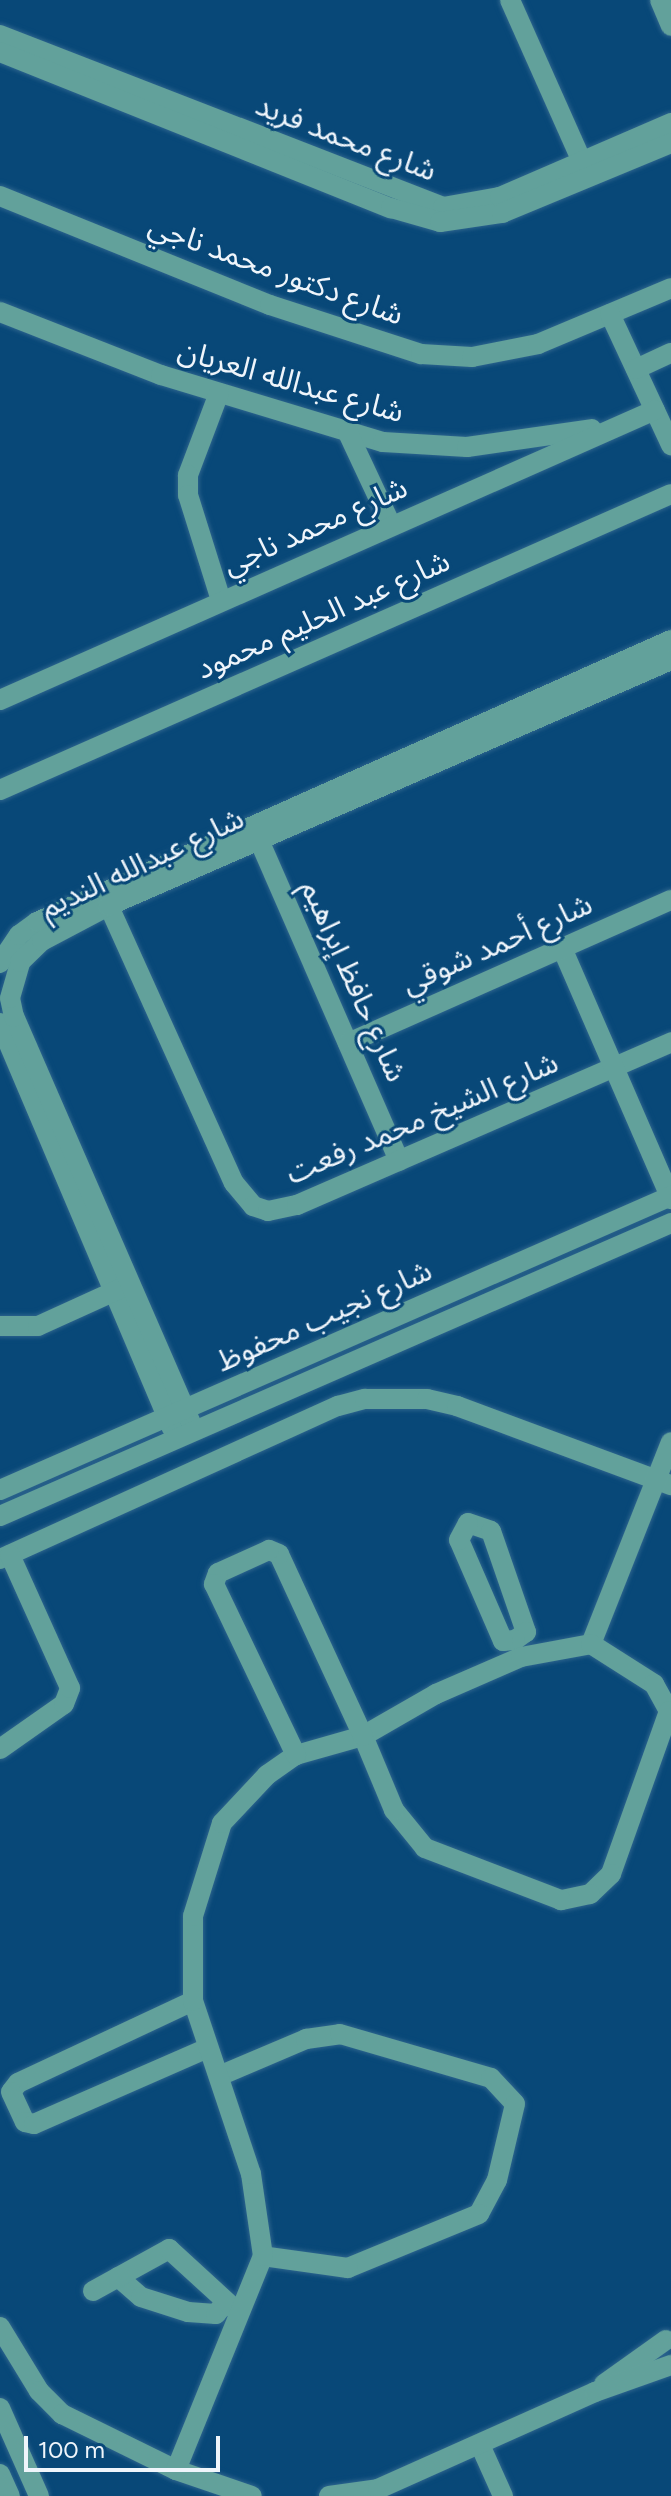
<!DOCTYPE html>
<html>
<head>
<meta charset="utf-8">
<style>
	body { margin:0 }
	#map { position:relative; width:671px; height:2496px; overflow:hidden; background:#084878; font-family:Figtree,"Noto Sans Arabic",sans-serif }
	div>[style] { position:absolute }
	.roads { filter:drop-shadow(0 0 2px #2d648d) drop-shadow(0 0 2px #2d648d) }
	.minor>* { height:20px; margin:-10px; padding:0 10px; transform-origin:10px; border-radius:10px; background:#62a19b }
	span { translate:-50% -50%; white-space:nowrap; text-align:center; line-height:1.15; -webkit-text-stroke:6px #084878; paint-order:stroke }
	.street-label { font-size:30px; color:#eff5fb }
	.scale { position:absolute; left:24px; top:2436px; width:196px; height:36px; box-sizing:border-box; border:4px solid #eff5fb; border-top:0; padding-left:10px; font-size:24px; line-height:28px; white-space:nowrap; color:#eff5fb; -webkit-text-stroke:6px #084878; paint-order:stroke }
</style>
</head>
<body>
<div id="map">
	<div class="roads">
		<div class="minor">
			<i style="left:510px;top:0;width:192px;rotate:66deg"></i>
			<i style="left:660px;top:0;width:28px;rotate:67deg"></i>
			<i style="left:0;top:35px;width:475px;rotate:21.2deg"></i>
			<i style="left:443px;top:207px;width:58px;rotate:-10deg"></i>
			<i style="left:500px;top:197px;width:186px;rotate:-23.4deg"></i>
			<i style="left:0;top:52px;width:421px;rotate:21.8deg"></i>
			<i style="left:391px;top:208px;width:51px;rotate:15.9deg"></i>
			<i style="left:440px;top:222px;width:63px;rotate:-8.3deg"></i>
			<i style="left:502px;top:213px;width:183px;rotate:-22.5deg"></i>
			<i style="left:0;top:196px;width:291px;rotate:22deg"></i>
			<i style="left:270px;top:305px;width:159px;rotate:18deg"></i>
			<i style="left:421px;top:354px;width:51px;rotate:3.4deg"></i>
			<i style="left:472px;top:357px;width:67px;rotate:-11.1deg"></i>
			<i style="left:538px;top:344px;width:144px;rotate:-22.8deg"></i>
			<i style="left:0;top:312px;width:173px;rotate:21.4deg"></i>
			<i style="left:161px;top:375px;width:232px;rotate:16.8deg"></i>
			<i style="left:383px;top:442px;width:84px;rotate:3.4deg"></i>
			<i style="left:467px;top:447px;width:126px;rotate:-8.2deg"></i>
			<i style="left:610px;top:314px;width:145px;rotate:65deg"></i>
			<i style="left:636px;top:369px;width:38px;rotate:-25deg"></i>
			<i style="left:219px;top:393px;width:88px;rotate:110.7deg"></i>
			<i style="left:188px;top:475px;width:20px;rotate:90deg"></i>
			<i style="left:188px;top:495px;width:110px;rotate:72.6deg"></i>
			<i style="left:348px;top:433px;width:102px;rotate:64.9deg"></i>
			<i style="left:0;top:700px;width:716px;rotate:-23.88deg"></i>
			<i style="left:0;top:790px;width:733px;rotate:-23.8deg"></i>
			<i style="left:255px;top:831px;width:360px;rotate:66.4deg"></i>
			<i style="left:102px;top:891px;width:320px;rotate:65.7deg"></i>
			<i style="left:234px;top:1183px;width:30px;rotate:50deg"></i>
			<i style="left:253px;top:1206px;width:16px;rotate:18deg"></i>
			<i style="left:268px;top:1211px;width:30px;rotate:-12deg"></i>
			<i style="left:297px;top:1205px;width:408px;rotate:-23.5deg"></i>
			<i style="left:562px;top:948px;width:274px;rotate:66.5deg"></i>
			<i style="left:0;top:963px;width:34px;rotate:-56deg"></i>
			<i style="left:19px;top:935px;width:22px;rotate:-36deg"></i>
			<i style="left:37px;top:922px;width:694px;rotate:-23.98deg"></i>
			<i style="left:0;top:1023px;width:440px;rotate:67deg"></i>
			<i style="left:348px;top:1043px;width:353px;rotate:-23.9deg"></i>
			<i style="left:0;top:1326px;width:38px"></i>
			<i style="left:38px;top:1326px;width:97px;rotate:-24.4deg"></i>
			<i style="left:194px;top:1430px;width:451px;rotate:-113.5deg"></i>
			<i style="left:14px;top:1017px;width:19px;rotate:-102deg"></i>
			<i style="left:10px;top:998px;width:37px;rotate:-74deg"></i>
			<i style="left:20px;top:962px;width:30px;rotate:-44deg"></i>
			<i style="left:42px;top:941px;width:75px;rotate:-27.9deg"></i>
			<i style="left:108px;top:906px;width:614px;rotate:-23.6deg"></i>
			<i style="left:0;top:1490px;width:733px;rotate:-23.66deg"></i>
			<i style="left:0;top:1516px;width:732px;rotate:-23.59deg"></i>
			<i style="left:468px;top:1523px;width:24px;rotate:19deg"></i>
			<i style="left:491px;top:1531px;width:107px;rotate:70.9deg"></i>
			<i style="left:526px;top:1632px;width:14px;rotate:144deg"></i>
			<i style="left:515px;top:1640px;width:12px;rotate:175deg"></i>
			<i style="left:503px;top:1641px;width:110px;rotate:-113.5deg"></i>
			<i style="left:459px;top:1540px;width:19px;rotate:-62deg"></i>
			<i style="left:0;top:1559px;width:371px;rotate:-24.4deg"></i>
			<i style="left:338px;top:1406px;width:28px;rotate:-15deg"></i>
			<i style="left:365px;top:1399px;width:62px"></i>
			<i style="left:427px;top:1399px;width:31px;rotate:13deg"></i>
			<i style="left:457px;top:1406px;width:228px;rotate:20.3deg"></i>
			<i style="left:591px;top:1644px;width:217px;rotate:-68.4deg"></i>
			<i style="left:0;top:1749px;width:78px;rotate:-35.1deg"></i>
			<i style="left:64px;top:1704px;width:17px;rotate:-69deg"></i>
			<i style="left:70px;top:1688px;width:146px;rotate:-114.3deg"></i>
			<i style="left:193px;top:2001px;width:193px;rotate:154.9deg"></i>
			<i style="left:18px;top:2083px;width:11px;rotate:128deg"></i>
			<i style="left:11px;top:2092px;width:33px;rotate:65deg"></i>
			<i style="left:25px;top:2122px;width:9px;rotate:13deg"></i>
			<i style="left:34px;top:2124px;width:190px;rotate:-23.6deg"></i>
			<i style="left:219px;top:2076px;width:95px;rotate:-23deg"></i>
			<i style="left:306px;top:2039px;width:34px;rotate:-8deg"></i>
			<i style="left:340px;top:2034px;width:157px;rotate:16.2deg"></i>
			<i style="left:491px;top:2078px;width:35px;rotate:47deg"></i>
			<i style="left:515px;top:2104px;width:78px;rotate:103.3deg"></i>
			<i style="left:497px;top:2180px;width:38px;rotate:118deg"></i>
			<i style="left:479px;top:2214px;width:142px;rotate:157.6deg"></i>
			<i style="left:348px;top:2268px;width:86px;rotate:-172deg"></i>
			<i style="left:118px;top:2277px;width:30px;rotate:41deg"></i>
			<i style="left:141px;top:2297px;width:49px;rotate:17.7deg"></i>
			<i style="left:188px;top:2312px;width:28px;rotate:4deg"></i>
			<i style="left:216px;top:2314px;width:14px;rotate:-51deg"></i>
			<i style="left:93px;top:2291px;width:87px;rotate:-28.9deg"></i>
			<i style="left:169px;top:2249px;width:92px;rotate:42.4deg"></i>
			<i style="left:0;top:2327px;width:75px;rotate:58.6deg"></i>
			<i style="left:39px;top:2391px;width:33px;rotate:45deg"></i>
			<i style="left:62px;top:2414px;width:127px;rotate:26.2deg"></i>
			<i style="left:176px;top:2470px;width:80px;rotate:18.9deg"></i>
			<i style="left:604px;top:2384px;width:76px;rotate:-35.4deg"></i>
			<i style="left:0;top:2408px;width:96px;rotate:66.1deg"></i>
			<i style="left:481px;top:2447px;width:54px;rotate:65.8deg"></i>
			<i style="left:176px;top:2470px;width:231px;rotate:-67.9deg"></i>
			<i style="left:263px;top:2256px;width:83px;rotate:-98.3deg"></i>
			<i style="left:251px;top:2174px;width:182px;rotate:-108.5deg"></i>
			<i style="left:193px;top:2001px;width:85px;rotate:-90deg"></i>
			<i style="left:193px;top:1916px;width:97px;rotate:-72.7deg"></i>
			<i style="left:222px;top:1823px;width:66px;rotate:-46.8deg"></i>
			<i style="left:267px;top:1775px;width:35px;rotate:-35deg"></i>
			<i style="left:296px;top:1755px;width:70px;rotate:-15.8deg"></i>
			<i style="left:363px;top:1736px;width:84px;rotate:-29.9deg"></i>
			<i style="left:436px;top:1694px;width:93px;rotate:-23.5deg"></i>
			<i style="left:521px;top:1657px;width:71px;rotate:-10.5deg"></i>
			<i style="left:591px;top:1644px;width:75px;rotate:32.4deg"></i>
			<i style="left:654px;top:1684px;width:31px;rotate:61deg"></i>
			<i style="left:669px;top:1711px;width:173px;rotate:109.6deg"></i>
			<i style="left:611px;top:1874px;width:29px;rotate:136deg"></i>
			<i style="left:590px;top:1894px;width:30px;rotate:168deg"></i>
			<i style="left:561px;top:1900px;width:146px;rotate:-159.1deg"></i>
			<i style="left:425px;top:1848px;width:49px;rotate:-129.2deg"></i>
			<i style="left:394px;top:1810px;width:80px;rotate:-112.7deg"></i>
			<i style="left:363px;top:1736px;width:200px;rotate:-114.8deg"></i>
			<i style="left:279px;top:1554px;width:11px;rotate:-158deg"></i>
			<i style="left:269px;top:1550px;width:56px;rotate:155.7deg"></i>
			<i style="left:218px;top:1573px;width:12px;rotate:110deg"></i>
			<i style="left:214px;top:1584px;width:190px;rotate:64.4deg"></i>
			<i style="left:0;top:2474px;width:24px;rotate:66deg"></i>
			<i style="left:329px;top:2496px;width:49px;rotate:-8.1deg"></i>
			<i style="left:378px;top:2489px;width:238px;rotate:-24.1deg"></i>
			<i style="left:595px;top:2392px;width:81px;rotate:-19.6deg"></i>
		</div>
	</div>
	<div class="street-label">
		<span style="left:346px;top:138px;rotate:21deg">شارع محمد فريد</span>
		<span style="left:276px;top:270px;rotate:20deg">شارع دكتور محمد ناجي</span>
		<span style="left:291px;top:381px;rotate:16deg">شارع عبدالله العريان</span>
		<span style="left:315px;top:526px;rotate:-24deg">شارع محمد ناجي</span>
		<span style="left:323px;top:615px;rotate:-24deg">شارع عبد الحليم محمود</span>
		<span style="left:142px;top:863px;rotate:-25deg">شارع عبدالله النديم</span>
		<span style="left:497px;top:944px;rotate:-24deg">شارع أحمد شوقي</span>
		<span style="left:354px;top:981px;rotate:66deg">شارع حافظ إبراهيم</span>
		<span style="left:422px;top:1118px;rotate:-23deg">شارع الشيخ محمد رفعت</span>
		<span style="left:324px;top:1316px;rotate:-24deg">شارع نجيب محفوظ</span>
	</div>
	<div class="scale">100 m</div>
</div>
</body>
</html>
